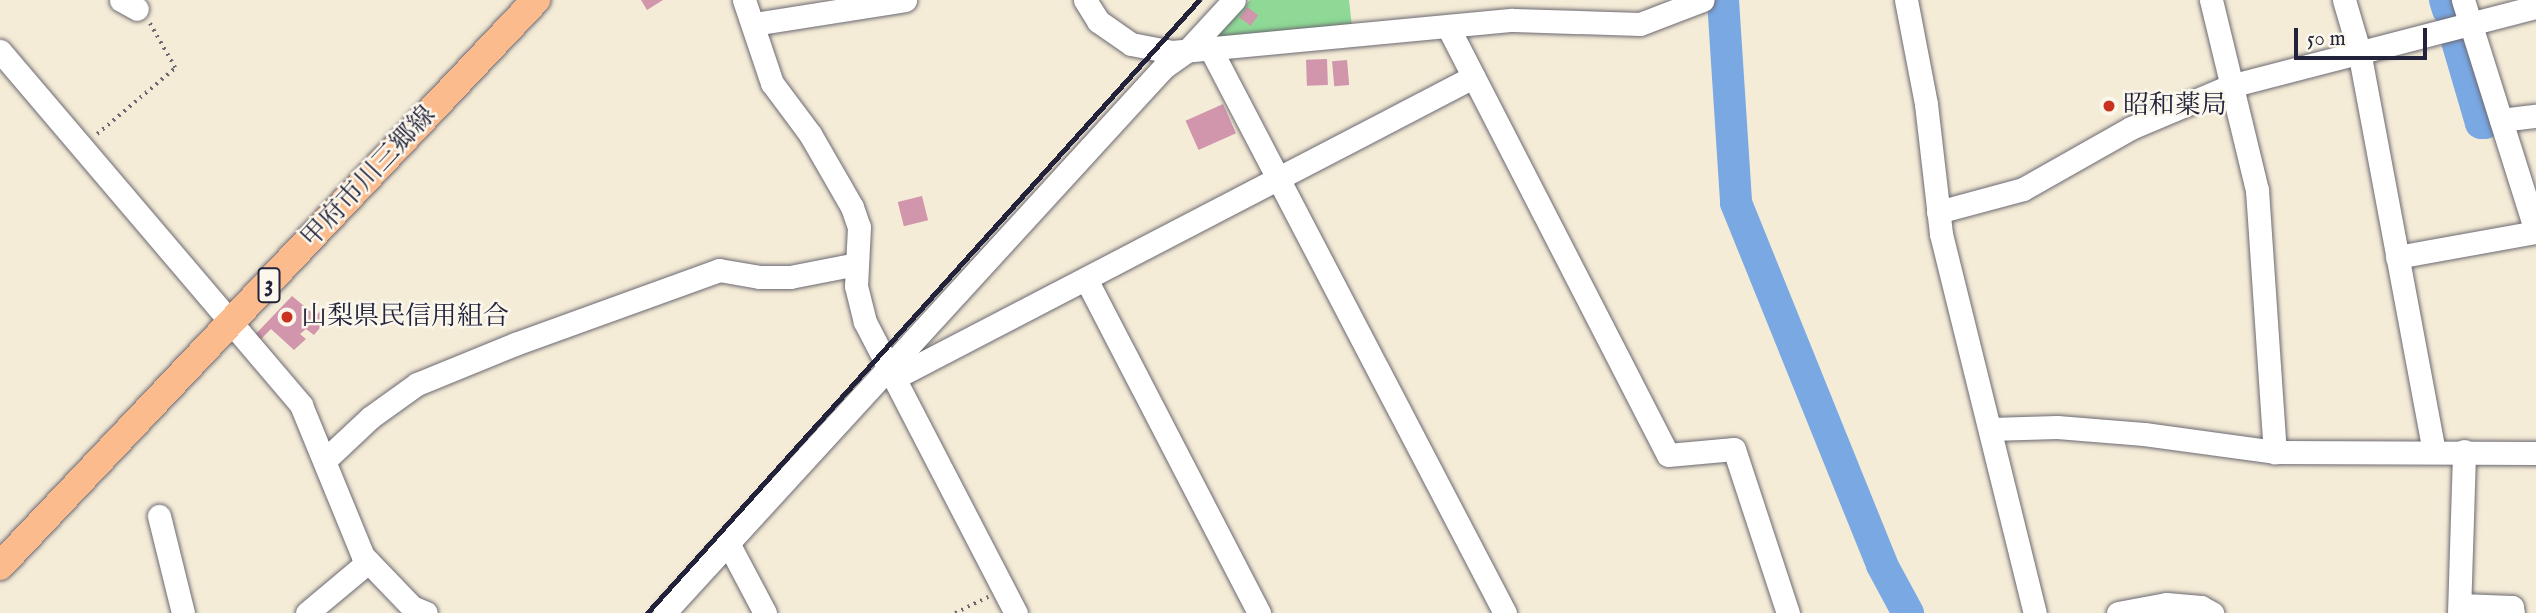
<!DOCTYPE html>
<html>
<head>
<meta charset="utf-8">
<style>
	body { margin:0 }
	#map { position:relative; width:2536px; height:613px; overflow:hidden; background:#f5ecd7; font-family:"IM FELL English","Noto Serif JP",serif }
	div>[style] { position:absolute }
	.green>* { inset:0; background:#8ed995 }
	.river>* { height:32px; margin:-16px; padding:0 16px; transform-origin:16px; border-radius:16px; background:#79a8e3 }
	.building>* { inset:0; background:#d196ac; transform-origin:0 0 }
	.path>* { height:3.5px; margin-top:-1.75px; transform-origin:0; background:repeating-linear-gradient(90deg,#6c6972 0 2px,transparent 0 7px) }
	.roads { filter:drop-shadow(0 0 2px #6c6972) drop-shadow(0 0 2px #6c6972) }
	.minor>* { height:23px; margin:-11.5px; padding:0 11.5px; transform-origin:11.5px; border-radius:11.5px; background:#fff }
	.major>* { height:28px; margin:-14px; padding:0 14px; transform-origin:14px; border-radius:14px; background:#fbbb8d }
	.rail>* { height:5px; margin:-2.5px; padding:0 2.5px; transform-origin:2.5px; border-radius:2.5px; background:#22223b }
	.dots>* { width:19px; height:19px; translate:-50% -50%; box-sizing:border-box; border:4px solid #fbf7ec; border-radius:50% }
	span { translate:-50% -50%; white-space:nowrap; text-align:center; line-height:1.15; -webkit-text-stroke:5px #fbf7ec; paint-order:stroke }
	.shield-label span { padding:2px 5px; background:#fbf7ec; border:2px solid; border-radius:5px; -webkit-text-stroke-width:0 }
	.shield-label { font-size:24px; color:#22223b; font-weight:700 }
	.poi-label { font-size:26px; color:#22223b }
	.left { translate:0 -50%; text-align:left }
	.street-label { font-size:26px; color:#22223b }
	.scale { position:absolute; left:2294px; top:28px; width:133px; height:32px; box-sizing:border-box; border:4px solid #22223b; border-top:0; padding-left:9px; font-size:21px; line-height:24px; white-space:nowrap; color:#22223b; -webkit-text-stroke:5px #fbf7ec; paint-order:stroke }
</style>
</head>
<body>
<div id="map">
	<div class="green">
		<i style="clip-path:polygon(1250px 0,1349px 0,1352px 27px,1215px 38px)"></i>
	</div>
	<div class="river">
		<i style="left:1723px;top:0;width:203px;rotate:86.3deg"></i>
		<i style="left:1736px;top:203px;width:390px;rotate:68deg"></i>
		<i style="left:1882px;top:565px;width:55px;rotate:61.6deg"></i>
		<i style="left:2445px;top:0;width:10px;rotate:73deg"></i>
		<i style="left:2457px;top:41px;width:85px;rotate:73.7deg"></i>
		<i style="left:2481px;top:123px;width:4px"></i>
	</div>
	<div class="building">
		<i style="clip-path:polygon(641px 0,663px 0,647px 10px)"></i>
		<i style="left:1247px;top:7px;width:14px;height:13px;rotate:36deg"></i>
		<i style="left:1327px;top:59px;width:26px;height:21px;rotate:88deg"></i>
		<i style="left:1347px;top:60px;width:25px;height:15px;rotate:85deg"></i>
		<i style="left:1223px;top:104px;width:32px;height:41px;rotate:66deg"></i>
		<i style="left:922px;top:196px;width:25px;height:25px;rotate:76deg"></i>
		<i style="clip-path:polygon(292px 296px,316px 316px,320px 311px,329px 317px,314px 335px,306px 329px,300px 334px,306px 339px,294px 350px,271px 329px,256px 344px,251px 339px)"></i>
	</div>
	<div class="path">
		<i style="left:97px;top:134px;width:102px;rotate:-40.2deg"></i>
		<i style="left:175px;top:68px;width:51px;rotate:-119.6deg"></i>
		<i style="left:955px;top:613px;width:37px;rotate:-26deg"></i>
	</div>
	<div class="roads">
		<div class="minor">
			<i style="left:121px;top:0;width:18px;rotate:29deg"></i>
			<i style="left:744px;top:0;width:88px;rotate:71.4deg"></i>
			<i style="left:772px;top:83px;width:64px;rotate:53.3deg"></i>
			<i style="left:810px;top:134px;width:84px;rotate:60.1deg"></i>
			<i style="left:852px;top:207px;width:21px;rotate:71deg"></i>
			<i style="left:859px;top:227px;width:59px;rotate:92.9deg"></i>
			<i style="left:856px;top:286px;width:37px;rotate:76deg"></i>
			<i style="left:865px;top:322px;width:328px;rotate:62.6deg"></i>
			<i style="left:1085px;top:0;width:25px;rotate:58deg"></i>
			<i style="left:1098px;top:21px;width:40px;rotate:34.9deg"></i>
			<i style="left:1131px;top:44px;width:42px;rotate:11deg"></i>
			<i style="left:1172px;top:52px;width:342px;rotate:-5.4deg"></i>
			<i style="left:1513px;top:20px;width:127px;rotate:1.8deg"></i>
			<i style="left:1640px;top:24px;width:67px;rotate:-20.9deg"></i>
			<i style="left:1906px;top:0;width:106px;rotate:79.1deg"></i>
			<i style="left:1926px;top:104px;width:131px;rotate:83.4deg"></i>
			<i style="left:1941px;top:234px;width:390px;rotate:76.1deg"></i>
			<i style="left:2211px;top:0;width:195px;rotate:76.4deg"></i>
			<i style="left:2257px;top:190px;width:263px;rotate:86.1deg"></i>
			<i style="left:2344px;top:0;width:53px;rotate:73.6deg"></i>
			<i style="left:2359px;top:51px;width:406px;rotate:79.4deg"></i>
			<i style="left:2463px;top:0;width:243px;rotate:72.5deg"></i>
			<i style="left:754px;top:24px;width:153px;rotate:-9deg"></i>
			<i style="left:1448px;top:27px;width:481px;rotate:62.8deg"></i>
			<i style="left:1668px;top:455px;width:66px;rotate:-5.2deg"></i>
			<i style="left:1734px;top:449px;width:173px;rotate:71.8deg"></i>
			<i style="left:1211px;top:50px;width:635px;rotate:62.43deg"></i>
			<i style="left:0;top:51px;width:465px;rotate:49.6deg"></i>
			<i style="left:301px;top:405px;width:163px;rotate:67.7deg"></i>
			<i style="left:363px;top:556px;width:71px;rotate:46.1deg"></i>
			<i style="left:412px;top:607px;width:15px;rotate:23deg"></i>
			<i style="left:2501px;top:120px;width:35px;rotate:-7deg"></i>
			<i style="left:1938px;top:212px;width:88px;rotate:-15.1deg"></i>
			<i style="left:2023px;top:189px;width:124px;rotate:-29.5deg"></i>
			<i style="left:2131px;top:128px;width:108px;rotate:-23deg"></i>
			<i style="left:2230px;top:86px;width:316px;rotate:-14.5deg"></i>
			<i style="left:2397px;top:257px;width:141px;rotate:-10.2deg"></i>
			<i style="left:1087px;top:281px;width:374px;rotate:62.6deg"></i>
			<i style="left:894px;top:378px;width:653px;rotate:-27.47deg"></i>
			<i style="left:1990px;top:429px;width:67px;rotate:-1.7deg"></i>
			<i style="left:2057px;top:427px;width:87px;rotate:4.6deg"></i>
			<i style="left:2144px;top:434px;width:132px;rotate:7.8deg"></i>
			<i style="left:2275px;top:452px;width:261px;rotate:0.2deg"></i>
			<i style="left:325px;top:460px;width:63px;rotate:-43.1deg"></i>
			<i style="left:371px;top:417px;width:57px;rotate:-35.7deg"></i>
			<i style="left:417px;top:384px;width:106px;rotate:-22.2deg"></i>
			<i style="left:515px;top:344px;width:217px;rotate:-19.9deg"></i>
			<i style="left:719px;top:270px;width:42px;rotate:9.7deg"></i>
			<i style="left:760px;top:277px;width:30px"></i>
			<i style="left:790px;top:277px;width:68px;rotate:-11deg"></i>
			<i style="left:159px;top:516px;width:100px;rotate:76.1deg"></i>
			<i style="left:728px;top:543px;width:79px;rotate:62.1deg"></i>
			<i style="left:2460px;top:605px;width:52px;rotate:2.2deg"></i>
			<i style="left:2512px;top:607px;width:6px;rotate:81deg"></i>
			<i style="left:307px;top:613px;width:80px;rotate:-39.9deg"></i>
			<i style="left:664px;top:613px;width:740px;rotate:-47.52deg"></i>
			<i style="left:1164px;top:67px;width:28px;rotate:-35deg"></i>
			<i style="left:1187px;top:51px;width:69px;rotate:-47.3deg"></i>
			<i style="left:2118px;top:613px;width:49px;rotate:-10.6deg"></i>
			<i style="left:2166px;top:604px;width:35px;rotate:5deg"></i>
			<i style="left:2201px;top:607px;width:13px;rotate:29deg"></i>
			<i style="left:2459px;top:613px;width:162px;rotate:-88.2deg"></i>
		</div>
		<div class="major">
			<i style="left:0;top:566px;width:780px;rotate:-46.56deg"></i>
		</div>
	</div>
	<div class="rail">
		<i style="left:647px;top:613px;width:825px;rotate:-48deg"></i>
	</div>
	<div class="dots">
		<i style="left:2109px;top:106px;background:#c8321e"></i>
		<i style="left:287px;top:317px;background:#c8321e"></i>
	</div>
	<div class="shield-label">
		<span style="left:269px;top:285px">3</span>
	</div>
	<div class="poi-label">
		<span class="left" style="left:2123px;top:106px">昭和薬局</span>
		<span class="left" style="left:301px;top:317px">山梨県民信用組合</span>
	</div>
	<div class="street-label">
		<span style="left:369px;top:177px;rotate:-47deg">甲府市川三郷線</span>
	</div>
	<div class="scale">50 m</div>
</div>
</body>
</html>
